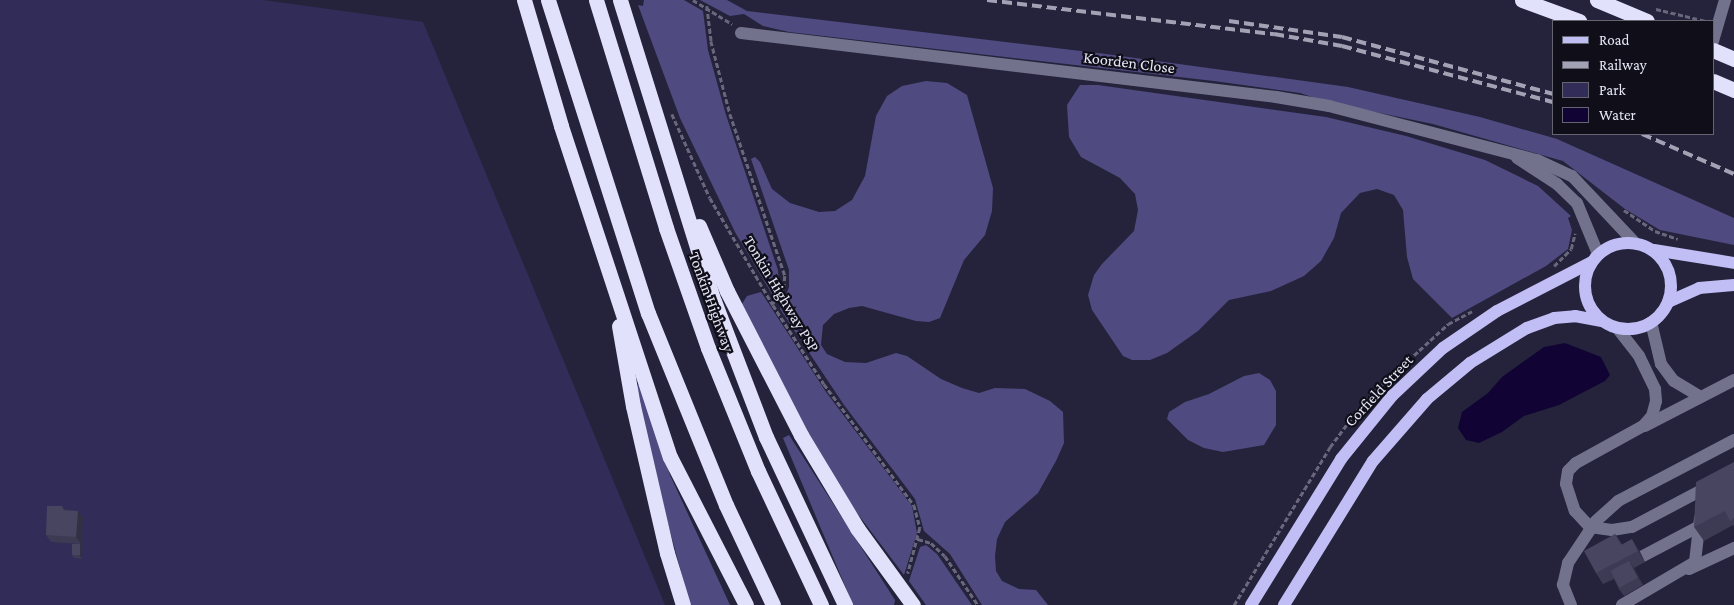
<!DOCTYPE html>
<html>
<head>
<meta charset="utf-8">
<style>
	body { margin:0 }
	#map { position:relative; width:1734px; height:605px; overflow:hidden; background:#25233b; font-family:"Crimson Pro",serif }
	div>[style] { position:absolute }
	.green>* { inset:0; background:#312c58 }
	.forest>* { inset:0; background:#4f4a80 }
	.water>* { inset:0; background:#110434 }
	.path>* { height:2.5px; margin-top:-1.25px; transform-origin:0; background:repeating-linear-gradient(90deg,#69677c 0 5px,transparent 0 7.5px) }
	.minor>* { height:12px; margin:-6px; padding:0 6px; transform-origin:6px; border-radius:6px; background:#73728c }
	.major>* { height:12px; margin:-6px; padding:0 6px; transform-origin:6px; border-radius:6px; background:#c0bef4 }
	.major>.ring { margin:-6px; padding:0; box-sizing:content-box; background:none; border:12px solid #c0bef4; border-radius:50% }
	.highway>* { height:15px; margin:-7.5px; padding:0 7.5px; transform-origin:7.5px; border-radius:7.5px; background:#e1e1fb }
	.rail>* { height:4px; margin-top:-2px; transform-origin:0; background:repeating-linear-gradient(90deg,#a3a2b5 0 10px,transparent 0 15px) }
	.wall>* { inset:0; background:#3d3b53 }
	.shaded-wall>* { inset:0; background:#323043 }
	.building>* { inset:0; background:#474560; transform-origin:0 0 }
	span { translate:-50% -50%; white-space:nowrap; text-align:center; line-height:1.15; -webkit-text-stroke:4.5px #0f0e19; paint-order:stroke }
	.street-label { font-size:16px; color:#e6e6f6 }
	.legend { position:absolute; left:1552px; top:20px; width:162px; height:115px; box-sizing:border-box; background:#0f0e19; border:1px solid #656471; margin:0; padding:6px 9px; list-style:none; font-size:15px; color:#e6e6f6 }
	.legend li { display:flex; align-items:center; gap:10px; height:25px }
	.legend b { width:25px; border:1px solid #656471 }
</style>
</head>
<body>
<div id="map">
	<div class="green">
		<i style="clip-path:polygon(0 0,263px 0,423px 22px,665px 605px,0 605px)"></i>
	</div>
	<div class="forest">
		<i style="clip-path:polygon(644px 0,684px 0,703px 11px,708px 50px,726px 115px,778px 270px,779px 286px,773px 296px,735px 232px,680px 118px,638px 5px,643px 6px)"></i>
		<i style="clip-path:polygon(700px 0,727px 0,747px 11px,1106px 54px,1348px 87px,1480px 117px,1557px 139px,1734px 218px,1734px 245px,1660px 230px,1625px 209px,1563px 161px,1433px 124px,1327px 102px,1300px 93px,1214px 81px,789px 32px,763px 26px,744px 14px,730px 16px)"></i>
		<i style="clip-path:polygon(926px 81px,947px 83px,967px 95px,993px 188px,992px 211px,985px 235px,964px 260px,940px 318px,929px 322px,916px 321px,862px 306px,849px 308px,834px 314px,823px 325px,821px 345px,827px 354px,845px 362px,866px 363px,896px 353px,907px 356px,941px 379px,962px 388px,979px 393px,995px 388px,1025px 389px,1050px 401px,1063px 412px,1064px 443px,1056px 461px,1038px 493px,1005px 522px,997px 539px,995px 556px,996px 571px,1002px 581px,1019px 589px,1036px 590px,1048px 605px,982px 605px,950px 554px,924px 531px,915px 499px,844px 405px,780px 309px,789px 287px,789px 270px,751px 159px,755px 157px,760px 162px,772px 189px,790px 203px,819px 212px,835px 211px,852px 200px,865px 176px,876px 116px,887px 96px,902px 86px)"></i>
		<i style="clip-path:polygon(1080px 85px,1098px 85px,1326px 117px,1406px 136px,1485px 160px,1538px 186px,1571px 216px,1568px 218px,1572px 230px,1568px 249px,1546px 266px,1452px 318px,1413px 279px,1407px 257px,1403px 210px,1394px 195px,1377px 189px,1360px 193px,1341px 213px,1334px 238px,1321px 261px,1304px 276px,1271px 291px,1229px 300px,1198px 331px,1167px 353px,1150px 360px,1132px 360px,1123px 356px,1092px 310px,1088px 295px,1094px 275px,1102px 264px,1134px 231px,1138px 210px,1135px 194px,1120px 178px,1081px 157px,1069px 137px,1067px 105px)"></i>
		<i style="clip-path:polygon(761px 292px,826px 392px,912px 506px,917px 533px,904px 575px,854px 509px,812px 444px,740px 307px,747px 296px)"></i>
		<i style="clip-path:polygon(1259px 373px,1270px 380px,1276px 391px,1276px 425px,1264px 445px,1223px 452px,1204px 448px,1188px 440px,1167px 419px,1169px 412px,1185px 402px,1209px 394px,1244px 376px)"></i>
		<i style="clip-path:polygon(639px 385px,670px 475px,730px 605px,690px 605px,667px 520px,636px 386px)"></i>
		<i style="clip-path:polygon(789px 435px,895px 600px,894px 605px,853px 605px,783px 438px)"></i>
		<i style="clip-path:polygon(926px 545px,937px 554px,972px 605px,926px 605px,909px 581px,920px 547px)"></i>
	</div>
	<div class="water">
		<i style="clip-path:polygon(1565px 343px,1601px 357px,1610px 375px,1605px 381px,1559px 405px,1524px 416px,1502px 432px,1479px 443px,1466px 440px,1458px 428px,1462px 412px,1488px 393px,1502px 377px,1544px 347px)"></i>
	</div>
	<div class="path">
		<i style="left:693px;top:0;width:46px;rotate:31.6deg"></i>
		<i style="left:707px;top:6px;width:35px;rotate:83deg"></i>
		<i style="left:711px;top:41px;width:75px;rotate:75.4deg"></i>
		<i style="left:730px;top:114px;width:171px;rotate:71.2deg"></i>
		<i style="left:785px;top:276px;width:11px;rotate:95deg"></i>
		<i style="left:784px;top:287px;width:20px;rotate:123deg"></i>
		<i style="left:1656px;top:9px;width:51px;rotate:13.5deg"></i>
		<i style="left:672px;top:114px;width:92px;rotate:65.7deg"></i>
		<i style="left:710px;top:198px;width:124px;rotate:59.5deg"></i>
		<i style="left:773px;top:305px;width:94px;rotate:57.2deg"></i>
		<i style="left:824px;top:384px;width:151px;rotate:53.4deg"></i>
		<i style="left:914px;top:505px;width:24px;rotate:75deg"></i>
		<i style="left:920px;top:528px;width:47px;rotate:104.9deg"></i>
		<i style="left:1624px;top:210px;width:37px;rotate:34deg"></i>
		<i style="left:1655px;top:231px;width:24px;rotate:19deg"></i>
		<i style="left:1554px;top:266px;width:24px;rotate:-45deg"></i>
		<i style="left:1571px;top:249px;width:16px;rotate:-76deg"></i>
		<i style="left:918px;top:539px;width:14px;rotate:17deg"></i>
		<i style="left:931px;top:543px;width:19px;rotate:43deg"></i>
		<i style="left:945px;top:556px;width:59px;rotate:56deg"></i>
		<i style="left:1234px;top:605px;width:185px;rotate:-58.7deg"></i>
		<i style="left:1330px;top:447px;width:57px;rotate:-53.5deg"></i>
		<i style="left:1364px;top:401px;width:114px;rotate:-42.5deg"></i>
		<i style="left:1448px;top:324px;width:27px;rotate:-28deg"></i>
	</div>
	<div class="minor">
		<i style="left:741px;top:33px;width:539px;rotate:6.82deg"></i>
		<i style="left:1276px;top:97px;width:54px;rotate:9.6deg"></i>
		<i style="left:1329px;top:106px;width:215px;rotate:14.6deg"></i>
		<i style="left:1537px;top:160px;width:38px;rotate:25deg"></i>
		<i style="left:1572px;top:176px;width:93px;rotate:46.7deg"></i>
		<i style="left:1713px;top:41px;width:43px;rotate:-73.7deg"></i>
		<i style="left:1517px;top:158px;width:48px;rotate:33deg"></i>
		<i style="left:1557px;top:184px;width:28px;rotate:44deg"></i>
		<i style="left:1577px;top:203px;width:55px;rotate:67.6deg"></i>
		<i style="left:1651px;top:322px;width:43px;rotate:76.6deg"></i>
		<i style="left:1661px;top:364px;width:21px;rotate:53deg"></i>
		<i style="left:1674px;top:381px;width:31px;rotate:31deg"></i>
		<i style="left:1618px;top:329px;width:34px;rotate:52deg"></i>
		<i style="left:1639px;top:356px;width:37px;rotate:64deg"></i>
		<i style="left:1655px;top:389px;width:12px;rotate:85deg"></i>
		<i style="left:1656px;top:401px;width:16px;rotate:105deg"></i>
		<i style="left:1652px;top:416px;width:13px;rotate:132deg"></i>
		<i style="left:1643px;top:426px;width:77px;rotate:151.1deg"></i>
		<i style="left:1576px;top:463px;width:11px;rotate:135deg"></i>
		<i style="left:1568px;top:471px;width:13px;rotate:99deg"></i>
		<i style="left:1566px;top:484px;width:28px;rotate:72deg"></i>
		<i style="left:1575px;top:511px;width:22px;rotate:47deg"></i>
		<i style="left:1590px;top:527px;width:22px;rotate:8deg"></i>
		<i style="left:1612px;top:530px;width:20px;rotate:-9deg"></i>
		<i style="left:1632px;top:527px;width:115px;rotate:-27.9deg"></i>
		<i style="left:1645px;top:426px;width:100px;rotate:-27.3deg"></i>
		<i style="left:1643px;top:556px;width:64px;rotate:-27.8deg"></i>
		<i style="left:1689px;top:569px;width:50px;rotate:-25deg"></i>
		<i style="left:1571px;top:605px;width:22px;rotate:-112deg"></i>
		<i style="left:1563px;top:585px;width:23px;rotate:-77deg"></i>
		<i style="left:1568px;top:563px;width:50px;rotate:-56.3deg"></i>
		<i style="left:1596px;top:521px;width:30px;rotate:-42deg"></i>
		<i style="left:1618px;top:501px;width:131px;rotate:-27.7deg"></i>
		<i style="left:1622px;top:605px;width:85px;rotate:-30.5deg"></i>
		<i style="left:1695px;top:562px;width:44px;rotate:-83.5deg"></i>
	</div>
	<div class="major">
		<i class="ring" style="left:1585px;top:243px;width:74px;height:74px"></i>
		<i style="left:1654px;top:250px;width:81px;rotate:9.2deg"></i>
		<i style="left:1668px;top:302px;width:34px;rotate:-24deg"></i>
		<i style="left:1699px;top:288px;width:35px;rotate:-5deg"></i>
		<i style="left:1251px;top:605px;width:172px;rotate:-58.3deg"></i>
		<i style="left:1341px;top:459px;width:81px;rotate:-51deg"></i>
		<i style="left:1392px;top:396px;width:70px;rotate:-43.3deg"></i>
		<i style="left:1443px;top:348px;width:65px;rotate:-34.4deg"></i>
		<i style="left:1497px;top:311px;width:107px;rotate:-27.3deg"></i>
		<i style="left:1284px;top:605px;width:169px;rotate:-58.3deg"></i>
		<i style="left:1373px;top:461px;width:82px;rotate:-48.9deg"></i>
		<i style="left:1427px;top:399px;width:56px;rotate:-39.9deg"></i>
		<i style="left:1470px;top:363px;width:67px;rotate:-31.6deg"></i>
		<i style="left:1527px;top:328px;width:29px;rotate:-20deg"></i>
		<i style="left:1554px;top:318px;width:21px;rotate:-5deg"></i>
		<i style="left:1575px;top:316px;width:26px;rotate:11deg"></i>
	</div>
	<div class="highway">
		<i style="left:524px;top:0;width:131px;rotate:73.6deg"></i>
		<i style="left:561px;top:126px;width:348px;rotate:71.8deg"></i>
		<i style="left:670px;top:457px;width:166px;rotate:62.8deg"></i>
		<i style="left:548px;top:0;width:329px;rotate:72.3deg"></i>
		<i style="left:648px;top:313px;width:207px;rotate:67.9deg"></i>
		<i style="left:726px;top:505px;width:110px;rotate:64.8deg"></i>
		<i style="left:596px;top:0;width:239px;rotate:72.9deg"></i>
		<i style="left:666px;top:228px;width:127px;rotate:70.7deg"></i>
		<i style="left:708px;top:348px;width:133px;rotate:67.9deg"></i>
		<i style="left:758px;top:471px;width:148px;rotate:64.8deg"></i>
		<i style="left:620px;top:0;width:315px;rotate:72.7deg"></i>
		<i style="left:714px;top:301px;width:146px;rotate:69.1deg"></i>
		<i style="left:766px;top:437px;width:186px;rotate:64.8deg"></i>
		<i style="left:1522px;top:0;width:61px;rotate:20.2deg"></i>
		<i style="left:1597px;top:0;width:54px;rotate:22.8deg"></i>
		<i style="left:1713px;top:50px;width:23px;rotate:23deg"></i>
		<i style="left:1713px;top:81px;width:23px;rotate:23deg"></i>
		<i style="left:699px;top:226px;width:71px;rotate:66.7deg"></i>
		<i style="left:727px;top:291px;width:162px;rotate:62.8deg"></i>
		<i style="left:801px;top:435px;width:109px;rotate:58.9deg"></i>
		<i style="left:857px;top:528px;width:95px;rotate:54deg"></i>
		<i style="left:619px;top:326px;width:81px;rotate:80.1deg"></i>
		<i style="left:633px;top:406px;width:151px;rotate:77deg"></i>
		<i style="left:667px;top:553px;width:54px;rotate:72.9deg"></i>
	</div>
	<div class="rail">
		<i style="left:987px;top:0;width:289px;rotate:6.8deg"></i>
		<i style="left:1274px;top:34px;width:69px;rotate:10deg"></i>
		<i style="left:1342px;top:46px;width:218px;rotate:14.9deg"></i>
		<i style="left:1229px;top:21px;width:114px;rotate:8.1deg"></i>
		<i style="left:1342px;top:37px;width:219px;rotate:15.1deg"></i>
		<i style="left:1642px;top:134px;width:100px;rotate:23.5deg"></i>
	</div>
	<div class="wall">
		<i style="clip-path:polygon(1734px 462px,1734px 527px,1733px 525px,1704px 541px,1694px 527px)"></i>
		<i style="clip-path:polygon(62px 506px,65px 510px,83px 518px,81px 544px,51px 542px,46px 535px)"></i>
		<i style="clip-path:polygon(1615px 534px,1622px 544px,1639px 550px,1645px 562px,1634px 568px,1643px 585px,1624px 596px,1619px 589px,1614px 579px,1603px 584px,1596px 573px)"></i>
		<i style="clip-path:polygon(80px 544px,82px 548px,82px 559px,74px 558px,72px 555px)"></i>
	</div>
	<div class="shaded-wall">
		<i style="clip-path:polygon(78px 511px,83px 518px,81px 544px,76px 537px)"></i>
		<i style="clip-path:polygon(1632px 539px,1639px 550px,1645px 562px,1638px 551px)"></i>
		<i style="clip-path:polygon(80px 544px,82px 548px,82px 559px,79px 555px)"></i>
		<i style="clip-path:polygon(1629px 561px,1634px 568px,1643px 585px,1638px 578px)"></i>
	</div>
	<div class="building">
		<i style="clip-path:polygon(1734px 462px,1734px 518px,1730px 521px,1725px 511px,1694px 527px,1696px 482px)"></i>
		<i style="clip-path:polygon(47px 506px,62px 506px,63px 510px,78px 511px,76px 537px,46px 535px)"></i>
		<i style="clip-path:polygon(1615px 534px,1621px 545px,1632px 539px,1638px 551px,1596px 573px,1584px 551px)"></i>
		<i style="left:72px;top:544px;width:8px;height:11px"></i>
		<i style="left:1629px;top:561px;width:19px;height:21px;rotate:62deg"></i>
	</div>
	<div class="street-label">
		<span style="left:1129px;top:63px;rotate:7deg">Koorden Close</span>
		<span style="left:781px;top:294px;rotate:59deg">Tonkin Highway PSP</span>
		<span style="left:711px;top:302px;rotate:70deg">Tonkin Highway</span>
		<span style="left:1379px;top:391px;rotate:-47deg">Corfield Street</span>
	</div>
	<ul class="legend">
	<li><b style="height:6px;background:#c0bef4"></b>Road</li>
	<li><b style="height:6px;background:#a3a2b5"></b>Railway</li>
	<li><b style="height:14px;background:#312c58"></b>Park</li>
	<li><b style="height:14px;background:#110434"></b>Water</li>
	</ul>
</div>
</body>
</html>
